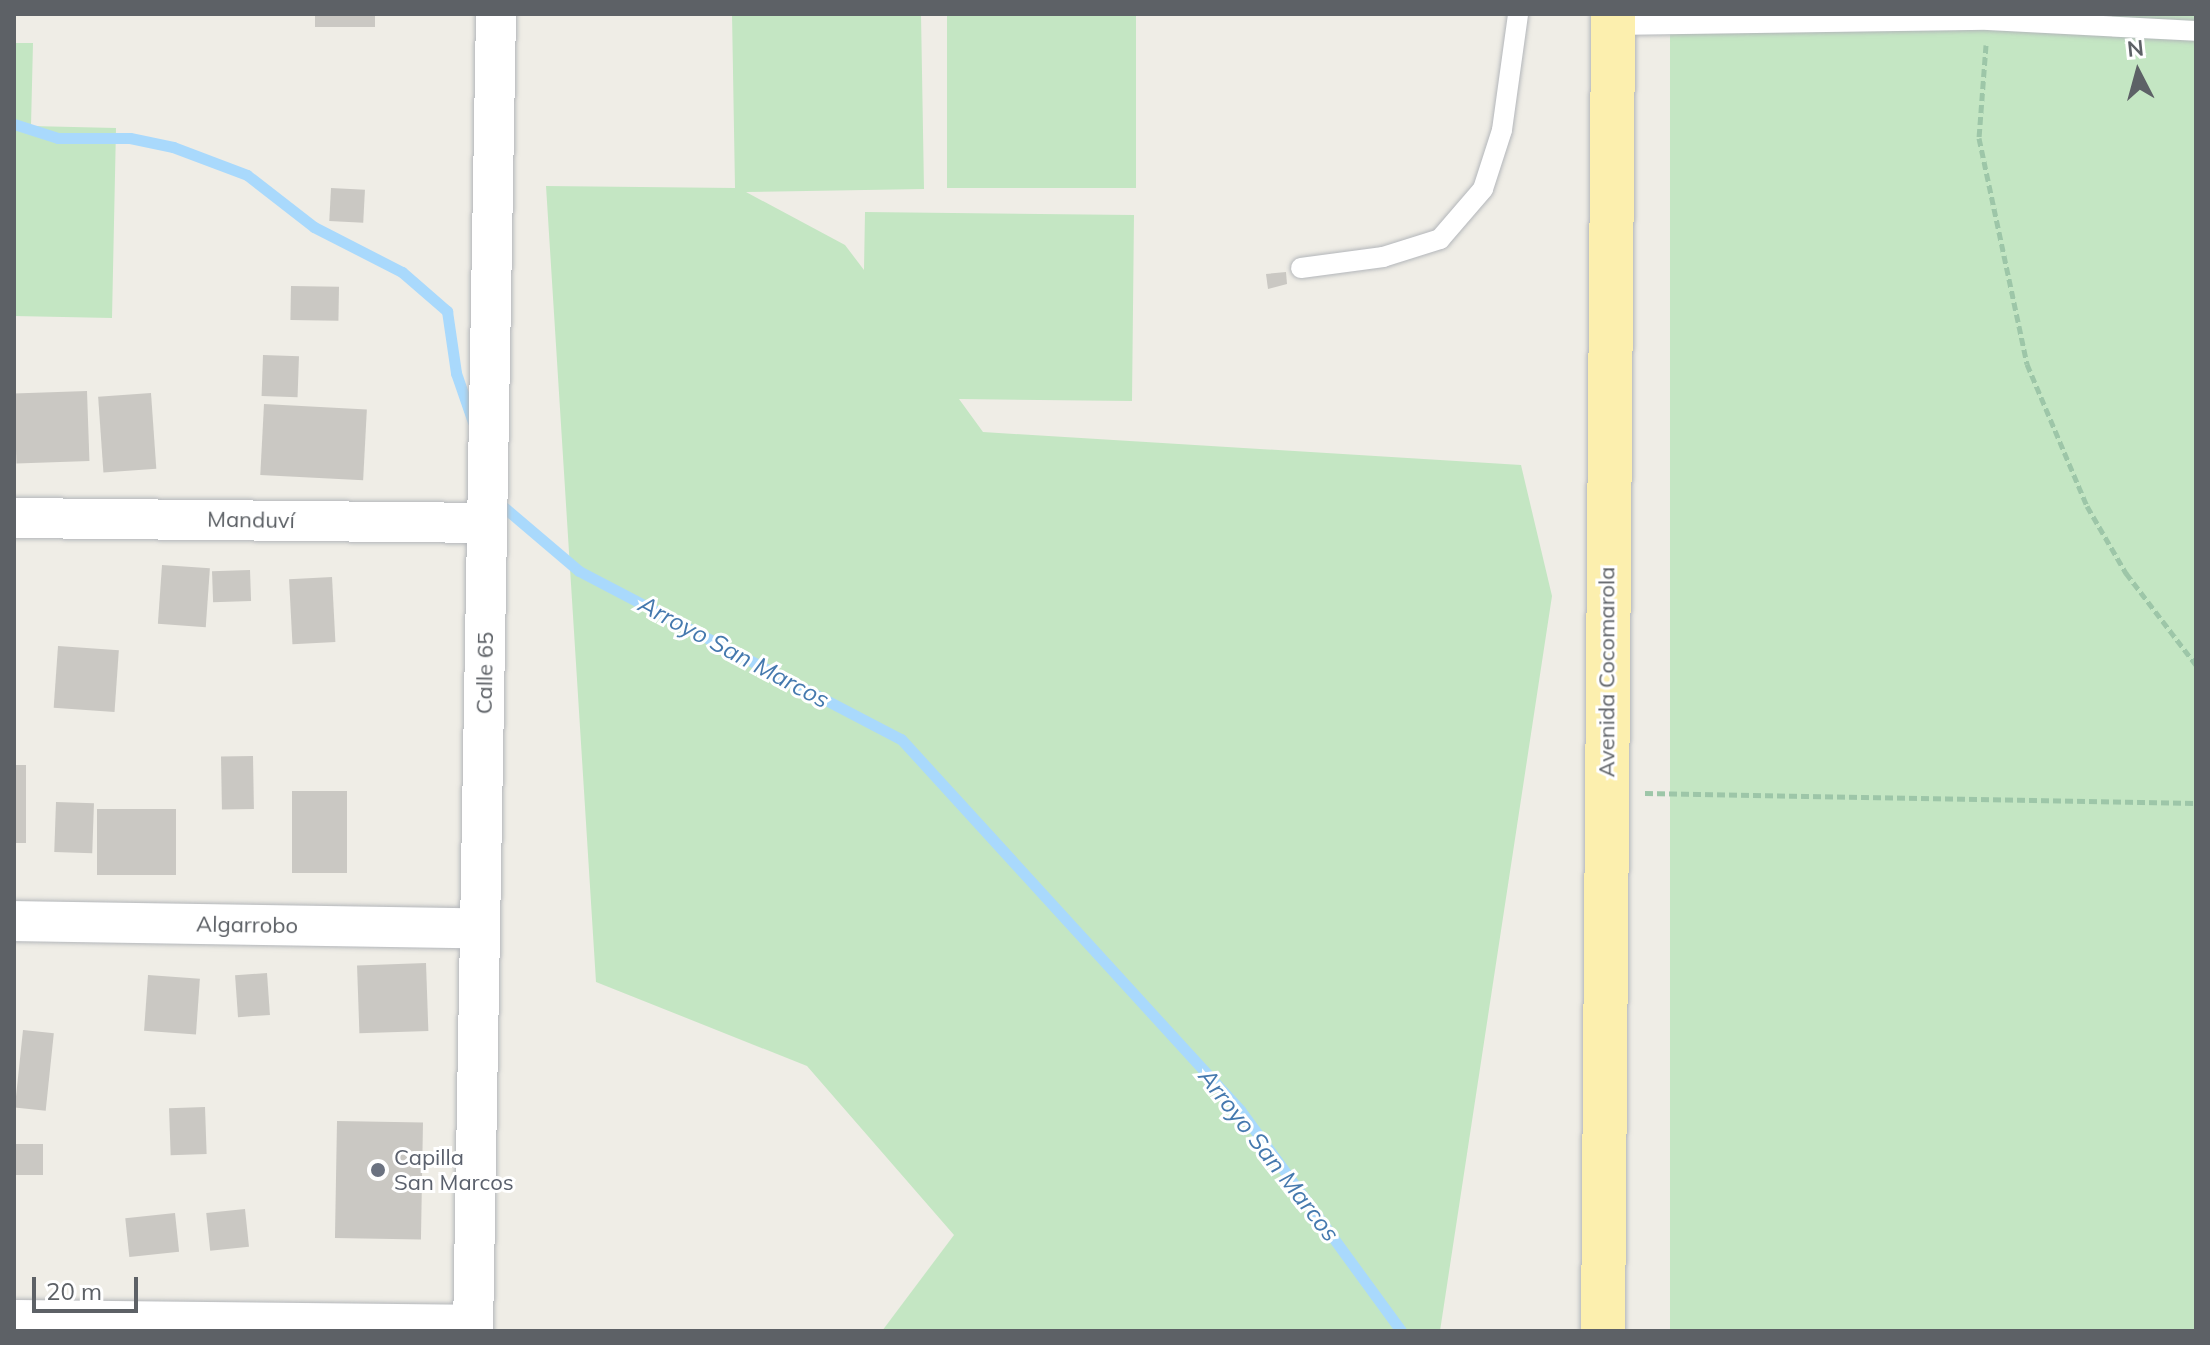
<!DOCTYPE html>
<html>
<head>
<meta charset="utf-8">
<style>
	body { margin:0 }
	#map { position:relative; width:2210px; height:1345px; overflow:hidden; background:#efede6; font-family:Mulish,sans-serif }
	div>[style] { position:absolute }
	.green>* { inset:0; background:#c4e6c3; transform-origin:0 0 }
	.stream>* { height:11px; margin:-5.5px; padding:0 5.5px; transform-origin:5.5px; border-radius:5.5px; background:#a9d9fc }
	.building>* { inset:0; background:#cac8c3; transform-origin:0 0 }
	.path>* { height:5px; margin-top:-2.5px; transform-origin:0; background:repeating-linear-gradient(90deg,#9dc6a8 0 8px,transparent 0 12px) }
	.roads { filter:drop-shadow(0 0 2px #b3b6ba) drop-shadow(0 0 2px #b3b6ba) }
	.lane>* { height:20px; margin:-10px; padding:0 10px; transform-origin:10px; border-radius:10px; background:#fff }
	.street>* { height:40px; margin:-20px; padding:0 20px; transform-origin:20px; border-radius:20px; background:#fff }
	.primary>* { height:44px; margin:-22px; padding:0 22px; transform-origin:22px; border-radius:22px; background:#fcefae }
	.dots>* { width:22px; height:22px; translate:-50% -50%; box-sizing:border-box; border:4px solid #fff; border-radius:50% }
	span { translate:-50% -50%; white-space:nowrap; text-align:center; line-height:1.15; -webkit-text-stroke:6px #fff; paint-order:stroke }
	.street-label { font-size:22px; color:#5d6166 }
	.worship-label { font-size:22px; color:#5b616d }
	.left { translate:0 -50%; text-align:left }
	.water-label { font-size:24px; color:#4579ae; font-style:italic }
	.frame { position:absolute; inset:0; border:16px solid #5d6166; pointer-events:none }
	.north { position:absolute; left:2098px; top:32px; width:80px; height:80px; -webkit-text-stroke:6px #fff; paint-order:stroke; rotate:354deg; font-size:22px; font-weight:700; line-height:32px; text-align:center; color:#5d6166 }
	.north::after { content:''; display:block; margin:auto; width:28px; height:36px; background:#5d6166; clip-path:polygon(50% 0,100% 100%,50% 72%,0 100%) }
	.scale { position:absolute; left:32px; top:1277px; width:106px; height:36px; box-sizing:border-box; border:4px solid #5d6166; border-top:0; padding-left:10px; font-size:24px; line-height:28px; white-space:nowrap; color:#5d6166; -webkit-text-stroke:6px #fff; paint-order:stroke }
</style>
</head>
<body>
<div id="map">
	<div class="green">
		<i style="clip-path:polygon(732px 14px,921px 14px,924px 189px,746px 192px,845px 245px,864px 270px,865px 212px,1134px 215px,1132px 401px,959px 399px,983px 432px,1521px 465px,1552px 596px,1440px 1331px,882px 1331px,954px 1235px,807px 1066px,596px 982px,546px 186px,735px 188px)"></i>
		<i style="left:947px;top:14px;width:189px;height:174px"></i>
		<i style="left:1670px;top:14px;width:526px;height:1317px"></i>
		<i style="clip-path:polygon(14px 43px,33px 43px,31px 126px,116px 128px,112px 318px,14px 316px)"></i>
	</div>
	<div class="stream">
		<i style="left:14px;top:124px;width:46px;rotate:17.7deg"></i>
		<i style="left:58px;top:138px;width:72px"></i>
		<i style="left:130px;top:138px;width:44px;rotate:11.8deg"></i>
		<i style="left:173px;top:147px;width:79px;rotate:20.7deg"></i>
		<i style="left:247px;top:175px;width:85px;rotate:37.8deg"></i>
		<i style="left:314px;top:227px;width:99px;rotate:27.1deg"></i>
		<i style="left:402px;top:272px;width:60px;rotate:40.9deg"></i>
		<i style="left:447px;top:311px;width:63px;rotate:81.7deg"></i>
		<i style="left:456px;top:373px;width:52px;rotate:70.9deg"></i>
		<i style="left:499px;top:503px;width:105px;rotate:40.4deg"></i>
		<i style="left:579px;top:571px;width:363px;rotate:27.6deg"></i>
		<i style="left:901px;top:739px;width:503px;rotate:47.58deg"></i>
		<i style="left:1240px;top:1110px;width:273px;rotate:53.9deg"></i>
	</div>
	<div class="building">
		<i style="left:315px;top:14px;width:60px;height:13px"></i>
		<i style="left:331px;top:188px;width:34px;height:33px;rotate:3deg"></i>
		<i style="clip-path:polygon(1286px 272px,1287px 284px,1268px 289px,1266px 274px)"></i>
		<i style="left:291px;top:286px;width:48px;height:34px;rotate:1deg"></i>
		<i style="left:263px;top:355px;width:36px;height:41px;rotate:2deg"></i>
		<i style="left:87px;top:391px;width:70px;height:73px;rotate:88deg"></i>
		<i style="left:151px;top:393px;width:76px;height:53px;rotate:86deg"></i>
		<i style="left:264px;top:404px;width:103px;height:71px;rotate:3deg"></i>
		<i style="left:162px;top:565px;width:48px;height:59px;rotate:4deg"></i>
		<i style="left:250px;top:570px;width:31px;height:38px;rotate:88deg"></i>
		<i style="left:332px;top:577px;width:65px;height:43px;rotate:87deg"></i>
		<i style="left:58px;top:646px;width:61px;height:62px;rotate:4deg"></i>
		<i style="left:253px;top:756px;width:53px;height:32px;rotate:89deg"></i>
		<i style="left:14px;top:765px;width:12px;height:78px"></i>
		<i style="left:347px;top:791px;width:82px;height:55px;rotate:90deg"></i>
		<i style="left:56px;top:802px;width:38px;height:50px;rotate:2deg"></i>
		<i style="left:97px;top:809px;width:79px;height:66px"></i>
		<i style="left:426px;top:963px;width:68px;height:69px;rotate:88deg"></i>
		<i style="left:267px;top:973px;width:42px;height:32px;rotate:86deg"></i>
		<i style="left:148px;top:975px;width:52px;height:56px;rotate:4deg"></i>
		<i style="left:23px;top:1030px;width:31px;height:78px;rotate:6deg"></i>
		<i style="left:205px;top:1107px;width:47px;height:36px;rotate:88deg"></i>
		<i style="left:337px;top:1121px;width:86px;height:117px;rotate:1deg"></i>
		<i style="left:14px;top:1144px;width:29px;height:31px"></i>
		<i style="left:245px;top:1209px;width:38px;height:39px;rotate:84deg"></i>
		<i style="left:175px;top:1213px;width:39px;height:50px;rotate:84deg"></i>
	</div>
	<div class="path">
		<i style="left:1986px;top:45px;width:93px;rotate:94.3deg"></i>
		<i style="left:1979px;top:138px;width:231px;rotate:78deg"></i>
		<i style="left:2027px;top:364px;width:154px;rotate:67.1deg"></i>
		<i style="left:2087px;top:506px;width:78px;rotate:59.8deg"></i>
		<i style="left:2126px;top:573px;width:116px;rotate:52.7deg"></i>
		<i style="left:1645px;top:793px;width:551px;rotate:1.04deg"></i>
	</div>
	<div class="roads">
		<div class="lane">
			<i style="left:1612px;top:25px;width:376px;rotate:-0.8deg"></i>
			<i style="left:1988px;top:20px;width:208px;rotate:3deg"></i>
			<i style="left:1301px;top:268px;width:83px;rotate:-7.6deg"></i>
			<i style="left:1383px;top:257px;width:60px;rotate:-17.5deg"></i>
			<i style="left:1440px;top:239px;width:66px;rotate:-49.3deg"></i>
			<i style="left:1483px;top:189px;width:62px;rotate:-72.1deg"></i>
			<i style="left:1502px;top:130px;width:117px;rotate:-82.1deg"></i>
		</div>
		<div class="street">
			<i style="left:14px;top:518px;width:473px;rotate:0.6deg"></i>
			<i style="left:14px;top:921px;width:466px;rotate:0.9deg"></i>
			<i style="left:14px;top:1320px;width:459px;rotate:0.6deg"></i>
			<i style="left:473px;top:1331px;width:1317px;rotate:-89deg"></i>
		</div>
		<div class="primary">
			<i style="left:1603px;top:1331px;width:1317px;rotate:-89.56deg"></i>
		</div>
	</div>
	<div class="dots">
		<i style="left:378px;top:1170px;background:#6b7280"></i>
	</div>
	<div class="street-label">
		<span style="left:251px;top:520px;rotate:1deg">Manduví</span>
		<span style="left:1607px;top:672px;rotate:-90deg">Avenida Cocomarola</span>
		<span style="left:485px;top:673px;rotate:-89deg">Calle 65</span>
		<span style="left:247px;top:925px;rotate:1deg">Algarrobo</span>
	</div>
	<div class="worship-label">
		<span class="left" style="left:394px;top:1170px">Capilla<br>San Marcos</span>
	</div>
	<div class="water-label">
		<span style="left:734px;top:652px;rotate:28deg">Arroyo San Marcos</span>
		<span style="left:1269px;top:1155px;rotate:52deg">Arroyo San Marcos</span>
	</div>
	<div class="frame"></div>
	<div class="north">N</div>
	<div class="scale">20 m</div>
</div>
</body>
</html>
